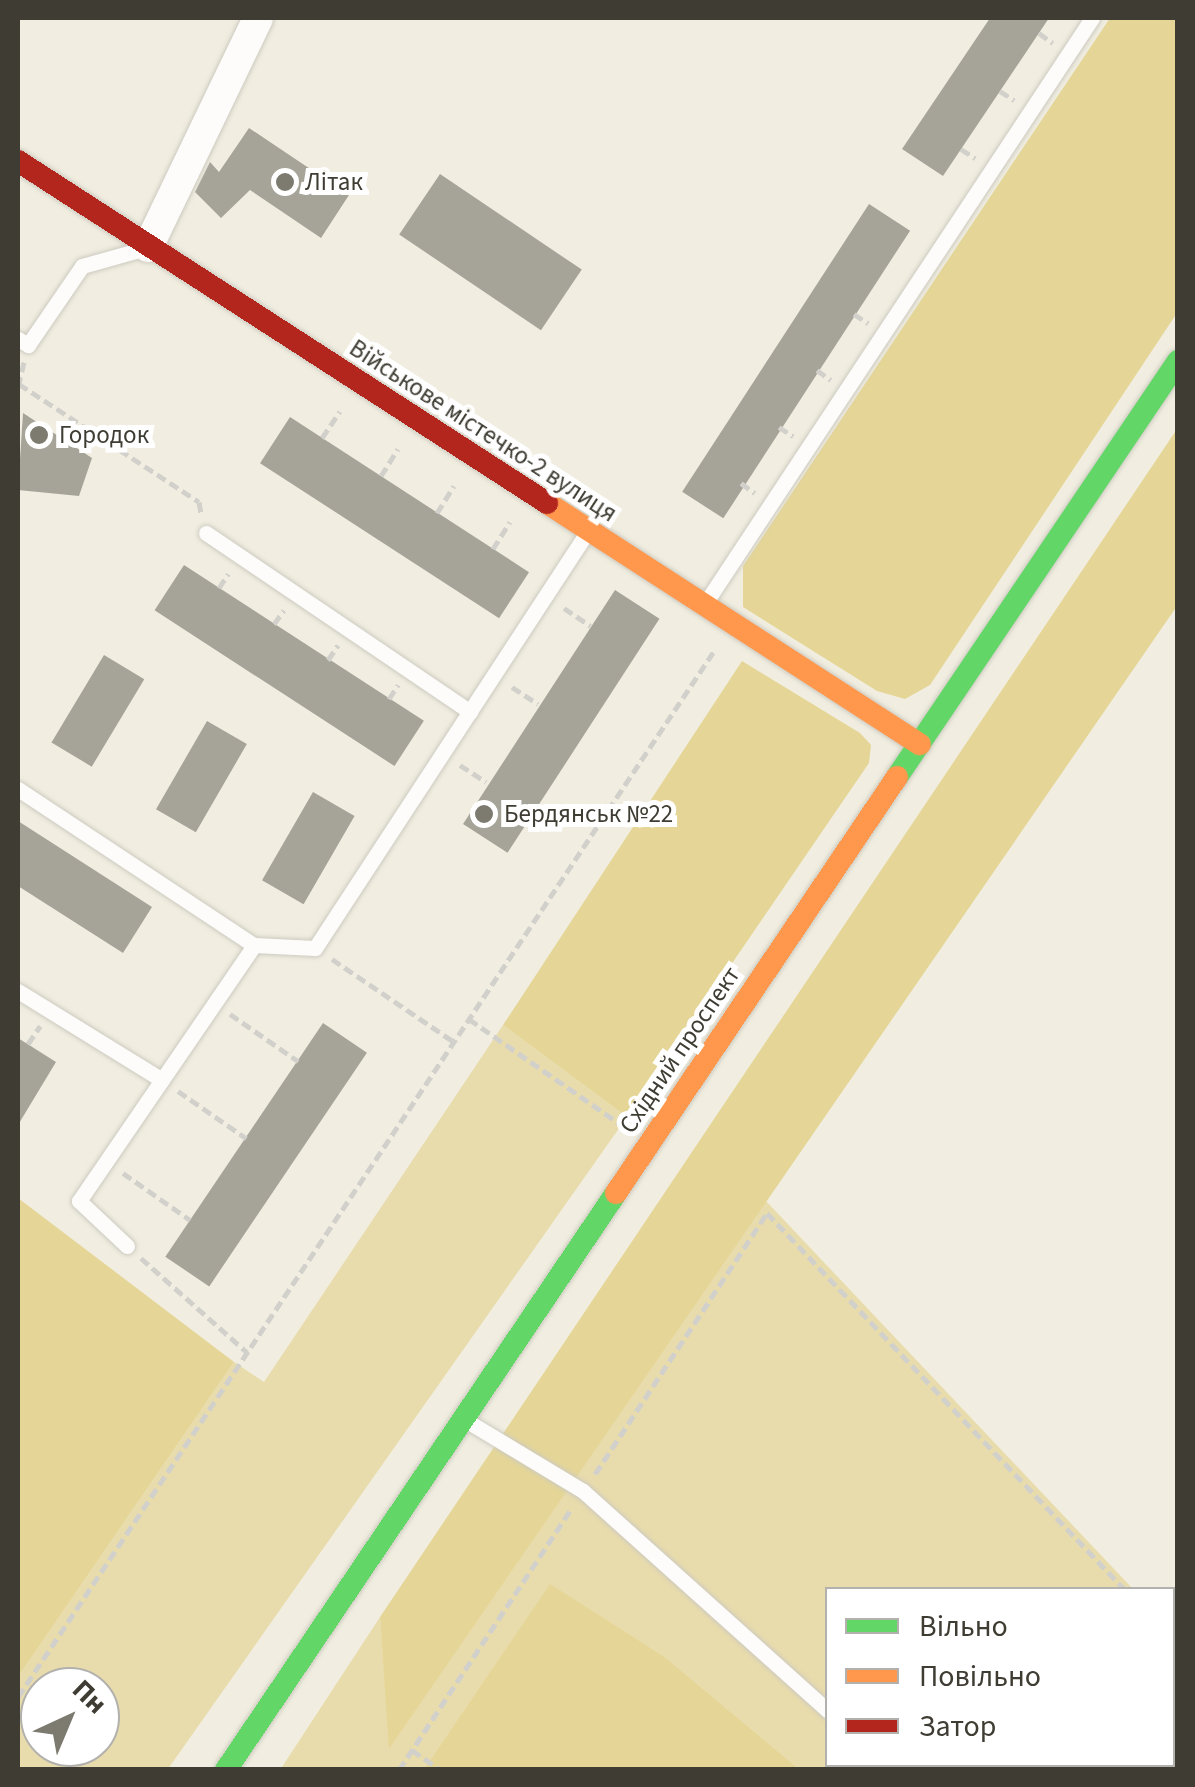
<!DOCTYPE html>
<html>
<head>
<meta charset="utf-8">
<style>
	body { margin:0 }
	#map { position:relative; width:1195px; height:1787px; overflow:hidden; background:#f1eee1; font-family:"Source Sans 3",sans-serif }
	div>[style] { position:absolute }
	.green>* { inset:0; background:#e9dcac }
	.forest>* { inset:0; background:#e5d697 }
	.building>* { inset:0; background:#a6a399; transform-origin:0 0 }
	.path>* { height:5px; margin-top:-2.5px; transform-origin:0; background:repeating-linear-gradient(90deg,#d1d0cb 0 10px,transparent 0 15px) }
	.roads { filter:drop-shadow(0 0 2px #cdcac0) drop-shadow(0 0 2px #cdcac0) }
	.lane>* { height:15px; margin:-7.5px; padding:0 7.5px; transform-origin:7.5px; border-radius:7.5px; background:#fdfcfa }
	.street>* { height:30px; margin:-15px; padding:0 15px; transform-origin:15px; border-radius:15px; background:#fdfcfa }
	.fast>* { height:22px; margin:-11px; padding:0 11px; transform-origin:11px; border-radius:11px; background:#63d668 }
	.slow>* { height:22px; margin:-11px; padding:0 11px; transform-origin:11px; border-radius:11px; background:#ff974d }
	.jam>* { height:22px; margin:-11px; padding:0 11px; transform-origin:11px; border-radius:11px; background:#b3261e }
	.dots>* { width:28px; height:28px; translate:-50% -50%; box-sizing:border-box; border:5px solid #fff; border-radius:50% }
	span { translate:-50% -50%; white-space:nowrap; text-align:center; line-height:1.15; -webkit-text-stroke:10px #fff; paint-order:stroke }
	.poi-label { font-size:25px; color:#3f3d33 }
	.left { translate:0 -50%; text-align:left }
	.street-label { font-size:25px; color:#3f3d33 }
	.frame { position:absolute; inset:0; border:20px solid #3f3d33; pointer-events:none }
	.legend { position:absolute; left:825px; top:1587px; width:350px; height:180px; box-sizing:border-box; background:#fff; border:2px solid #b2b1ad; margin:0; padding:12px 18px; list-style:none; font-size:30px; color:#3f3d33 }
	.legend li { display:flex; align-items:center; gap:20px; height:50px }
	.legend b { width:50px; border:2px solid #b2b1ad }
	.north { position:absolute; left:20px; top:1667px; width:100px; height:100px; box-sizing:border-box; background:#fff; border:2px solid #b2b1ad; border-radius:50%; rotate:44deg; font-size:28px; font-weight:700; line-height:40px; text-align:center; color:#3f3d33 }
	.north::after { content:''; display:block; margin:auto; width:35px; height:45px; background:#7d7b70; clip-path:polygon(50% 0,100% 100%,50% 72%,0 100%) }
</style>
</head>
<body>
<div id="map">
	<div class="green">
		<i style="clip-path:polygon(evenodd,503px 1025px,627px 1117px,168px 1769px,18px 1770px,18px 1677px,234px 1362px,264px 1382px,503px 1025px,40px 1687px,100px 1687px,100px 1747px,40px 1747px,40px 1687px)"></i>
		<i style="clip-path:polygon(766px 1201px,1133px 1589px,828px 1590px,828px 1764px,1172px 1764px,1173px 1632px,1177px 1769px,799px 1769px,665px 1657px,550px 1585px,424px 1769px,280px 1770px,380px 1617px,390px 1747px)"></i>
	</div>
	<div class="forest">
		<i style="clip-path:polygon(1110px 18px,1177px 18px,1177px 313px,930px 685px,905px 699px,877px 691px,743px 607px,743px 566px)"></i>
		<i style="clip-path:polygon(1177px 429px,1177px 606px,389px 1749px,380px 1617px)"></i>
		<i style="clip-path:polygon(742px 661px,860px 733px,871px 745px,869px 763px,627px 1117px,503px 1025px)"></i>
		<i style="clip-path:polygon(18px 1198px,234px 1362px,18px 1677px)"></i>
		<i style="clip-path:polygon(550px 1584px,665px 1657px,799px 1769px,424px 1769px)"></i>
	</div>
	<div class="building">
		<i style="clip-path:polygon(990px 18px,1049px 18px,943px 176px,902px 149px)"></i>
		<i style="clip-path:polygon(249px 128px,349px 195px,321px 238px,250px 190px,221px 218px,195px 192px,210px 162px,219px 172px)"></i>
		<i style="left:440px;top:174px;width:171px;height:73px;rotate:34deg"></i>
		<i style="left:869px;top:204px;width:49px;height:343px;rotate:33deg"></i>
		<i style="clip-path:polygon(23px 413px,92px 458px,79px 496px,18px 490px)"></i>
		<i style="left:290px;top:417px;width:285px;height:55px;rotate:33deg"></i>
		<i style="left:184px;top:565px;width:286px;height:54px;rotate:33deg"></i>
		<i style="left:615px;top:590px;width:53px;height:279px;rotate:33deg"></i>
		<i style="left:104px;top:655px;width:47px;height:102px;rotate:31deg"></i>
		<i style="left:207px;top:721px;width:46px;height:102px;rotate:30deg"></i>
		<i style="left:313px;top:792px;width:48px;height:102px;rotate:30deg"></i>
		<i style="clip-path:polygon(18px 821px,152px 907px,123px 953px,18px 886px)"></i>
		<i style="left:323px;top:1023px;width:53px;height:282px;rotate:34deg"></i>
		<i style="clip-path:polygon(18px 1038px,56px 1062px,18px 1125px)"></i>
	</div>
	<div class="path">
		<i style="left:1039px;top:33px;width:17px;rotate:36deg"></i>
		<i style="left:1000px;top:91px;width:17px;rotate:33deg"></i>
		<i style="left:961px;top:149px;width:17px;rotate:33deg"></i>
		<i style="left:854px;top:314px;width:17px;rotate:33deg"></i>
		<i style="left:24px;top:362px;width:23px;rotate:103deg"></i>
		<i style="left:19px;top:384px;width:215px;rotate:33.2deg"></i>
		<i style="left:199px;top:502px;width:11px;rotate:80deg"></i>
		<i style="left:817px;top:370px;width:17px;rotate:36deg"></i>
		<i style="left:779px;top:427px;width:17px;rotate:33deg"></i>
		<i style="left:322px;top:438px;width:32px;rotate:-56deg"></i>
		<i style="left:381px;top:476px;width:32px;rotate:-58deg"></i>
		<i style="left:741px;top:483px;width:17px;rotate:36deg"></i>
		<i style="left:437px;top:513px;width:32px;rotate:-58deg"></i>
		<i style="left:493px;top:549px;width:32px;rotate:-58deg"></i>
		<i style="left:219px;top:588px;width:17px;rotate:-57deg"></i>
		<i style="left:564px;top:608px;width:32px;rotate:34deg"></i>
		<i style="left:274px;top:624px;width:17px;rotate:-54deg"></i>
		<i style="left:328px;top:660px;width:18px;rotate:-56deg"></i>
		<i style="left:512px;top:687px;width:31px;rotate:33deg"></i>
		<i style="left:389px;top:699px;width:17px;rotate:-57deg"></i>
		<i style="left:460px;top:765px;width:31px;rotate:33deg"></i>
		<i style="left:332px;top:959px;width:148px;rotate:34.2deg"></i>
		<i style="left:230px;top:1014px;width:83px;rotate:34.7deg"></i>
		<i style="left:469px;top:1019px;width:188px;rotate:34.8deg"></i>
		<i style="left:28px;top:1044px;width:22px;rotate:-56deg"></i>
		<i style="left:178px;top:1091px;width:83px;rotate:34.7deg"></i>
		<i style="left:123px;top:1173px;width:82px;rotate:35deg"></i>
		<i style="left:141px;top:1258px;width:142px;rotate:41.6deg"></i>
		<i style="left:595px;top:1474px;width:313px;rotate:-56.6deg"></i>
		<i style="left:767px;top:1213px;width:520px;rotate:46.48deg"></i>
		<i style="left:1172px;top:1640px;width:8px;rotate:40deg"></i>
		<i style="left:18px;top:1697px;width:1256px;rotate:-56.36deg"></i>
		<i style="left:412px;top:1750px;width:35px;rotate:35deg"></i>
		<i style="left:399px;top:1770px;width:314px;rotate:-56.6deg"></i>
	</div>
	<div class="roads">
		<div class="lane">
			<i style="left:18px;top:339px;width:12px;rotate:31deg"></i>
			<i style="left:28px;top:345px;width:96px;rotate:-55.6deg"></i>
			<i style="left:82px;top:266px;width:63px;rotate:-15.6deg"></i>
			<i style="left:206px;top:533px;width:319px;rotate:34.1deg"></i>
			<i style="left:706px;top:602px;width:700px;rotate:-56.54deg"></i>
			<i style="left:18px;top:789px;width:283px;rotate:33.5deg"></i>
			<i style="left:254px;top:945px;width:61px;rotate:2.8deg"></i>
			<i style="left:315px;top:948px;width:497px;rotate:-56.8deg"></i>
			<i style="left:18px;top:991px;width:169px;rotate:31.7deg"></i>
			<i style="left:127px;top:1246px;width:66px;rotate:-136.8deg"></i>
			<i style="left:79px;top:1201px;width:310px;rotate:-55.6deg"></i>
			<i style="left:467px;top:1421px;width:135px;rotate:31.1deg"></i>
			<i style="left:583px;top:1491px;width:329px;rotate:41.9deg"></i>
			<i style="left:888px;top:1764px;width:8px;rotate:50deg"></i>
		</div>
		<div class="street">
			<i style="left:148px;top:247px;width:254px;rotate:-64.3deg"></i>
		</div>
		<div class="fast">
			<i style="left:897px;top:777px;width:502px;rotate:-55.96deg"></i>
			<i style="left:226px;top:1770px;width:696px;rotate:-55.94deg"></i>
		</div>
		<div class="slow">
			<i style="left:547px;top:503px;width:444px;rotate:32.9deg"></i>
			<i style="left:616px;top:1193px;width:502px;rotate:-55.96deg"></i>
		</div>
		<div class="jam">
			<i style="left:18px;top:161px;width:630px;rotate:32.88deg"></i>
		</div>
	</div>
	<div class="dots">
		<i style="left:285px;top:182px;background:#7d7b70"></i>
		<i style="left:39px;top:435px;background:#7d7b70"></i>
		<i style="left:484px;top:814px;background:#7d7b70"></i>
	</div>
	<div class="poi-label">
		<span class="left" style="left:305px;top:182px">Літак</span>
		<span class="left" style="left:59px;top:435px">Городок</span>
		<span class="left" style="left:504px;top:814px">Бердянськ №22</span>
	</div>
	<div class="street-label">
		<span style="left:483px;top:431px;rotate:33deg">Військове містечко-2 вулиця</span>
		<span style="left:680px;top:1050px;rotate:-56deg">Східний проспект</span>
	</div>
	<div class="frame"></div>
	<ul class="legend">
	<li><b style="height:12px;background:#63d668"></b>Вільно</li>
	<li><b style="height:12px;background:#ff974d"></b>Повільно</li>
	<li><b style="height:12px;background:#b3261e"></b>Затор</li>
	</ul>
	<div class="north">Пн</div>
</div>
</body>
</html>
